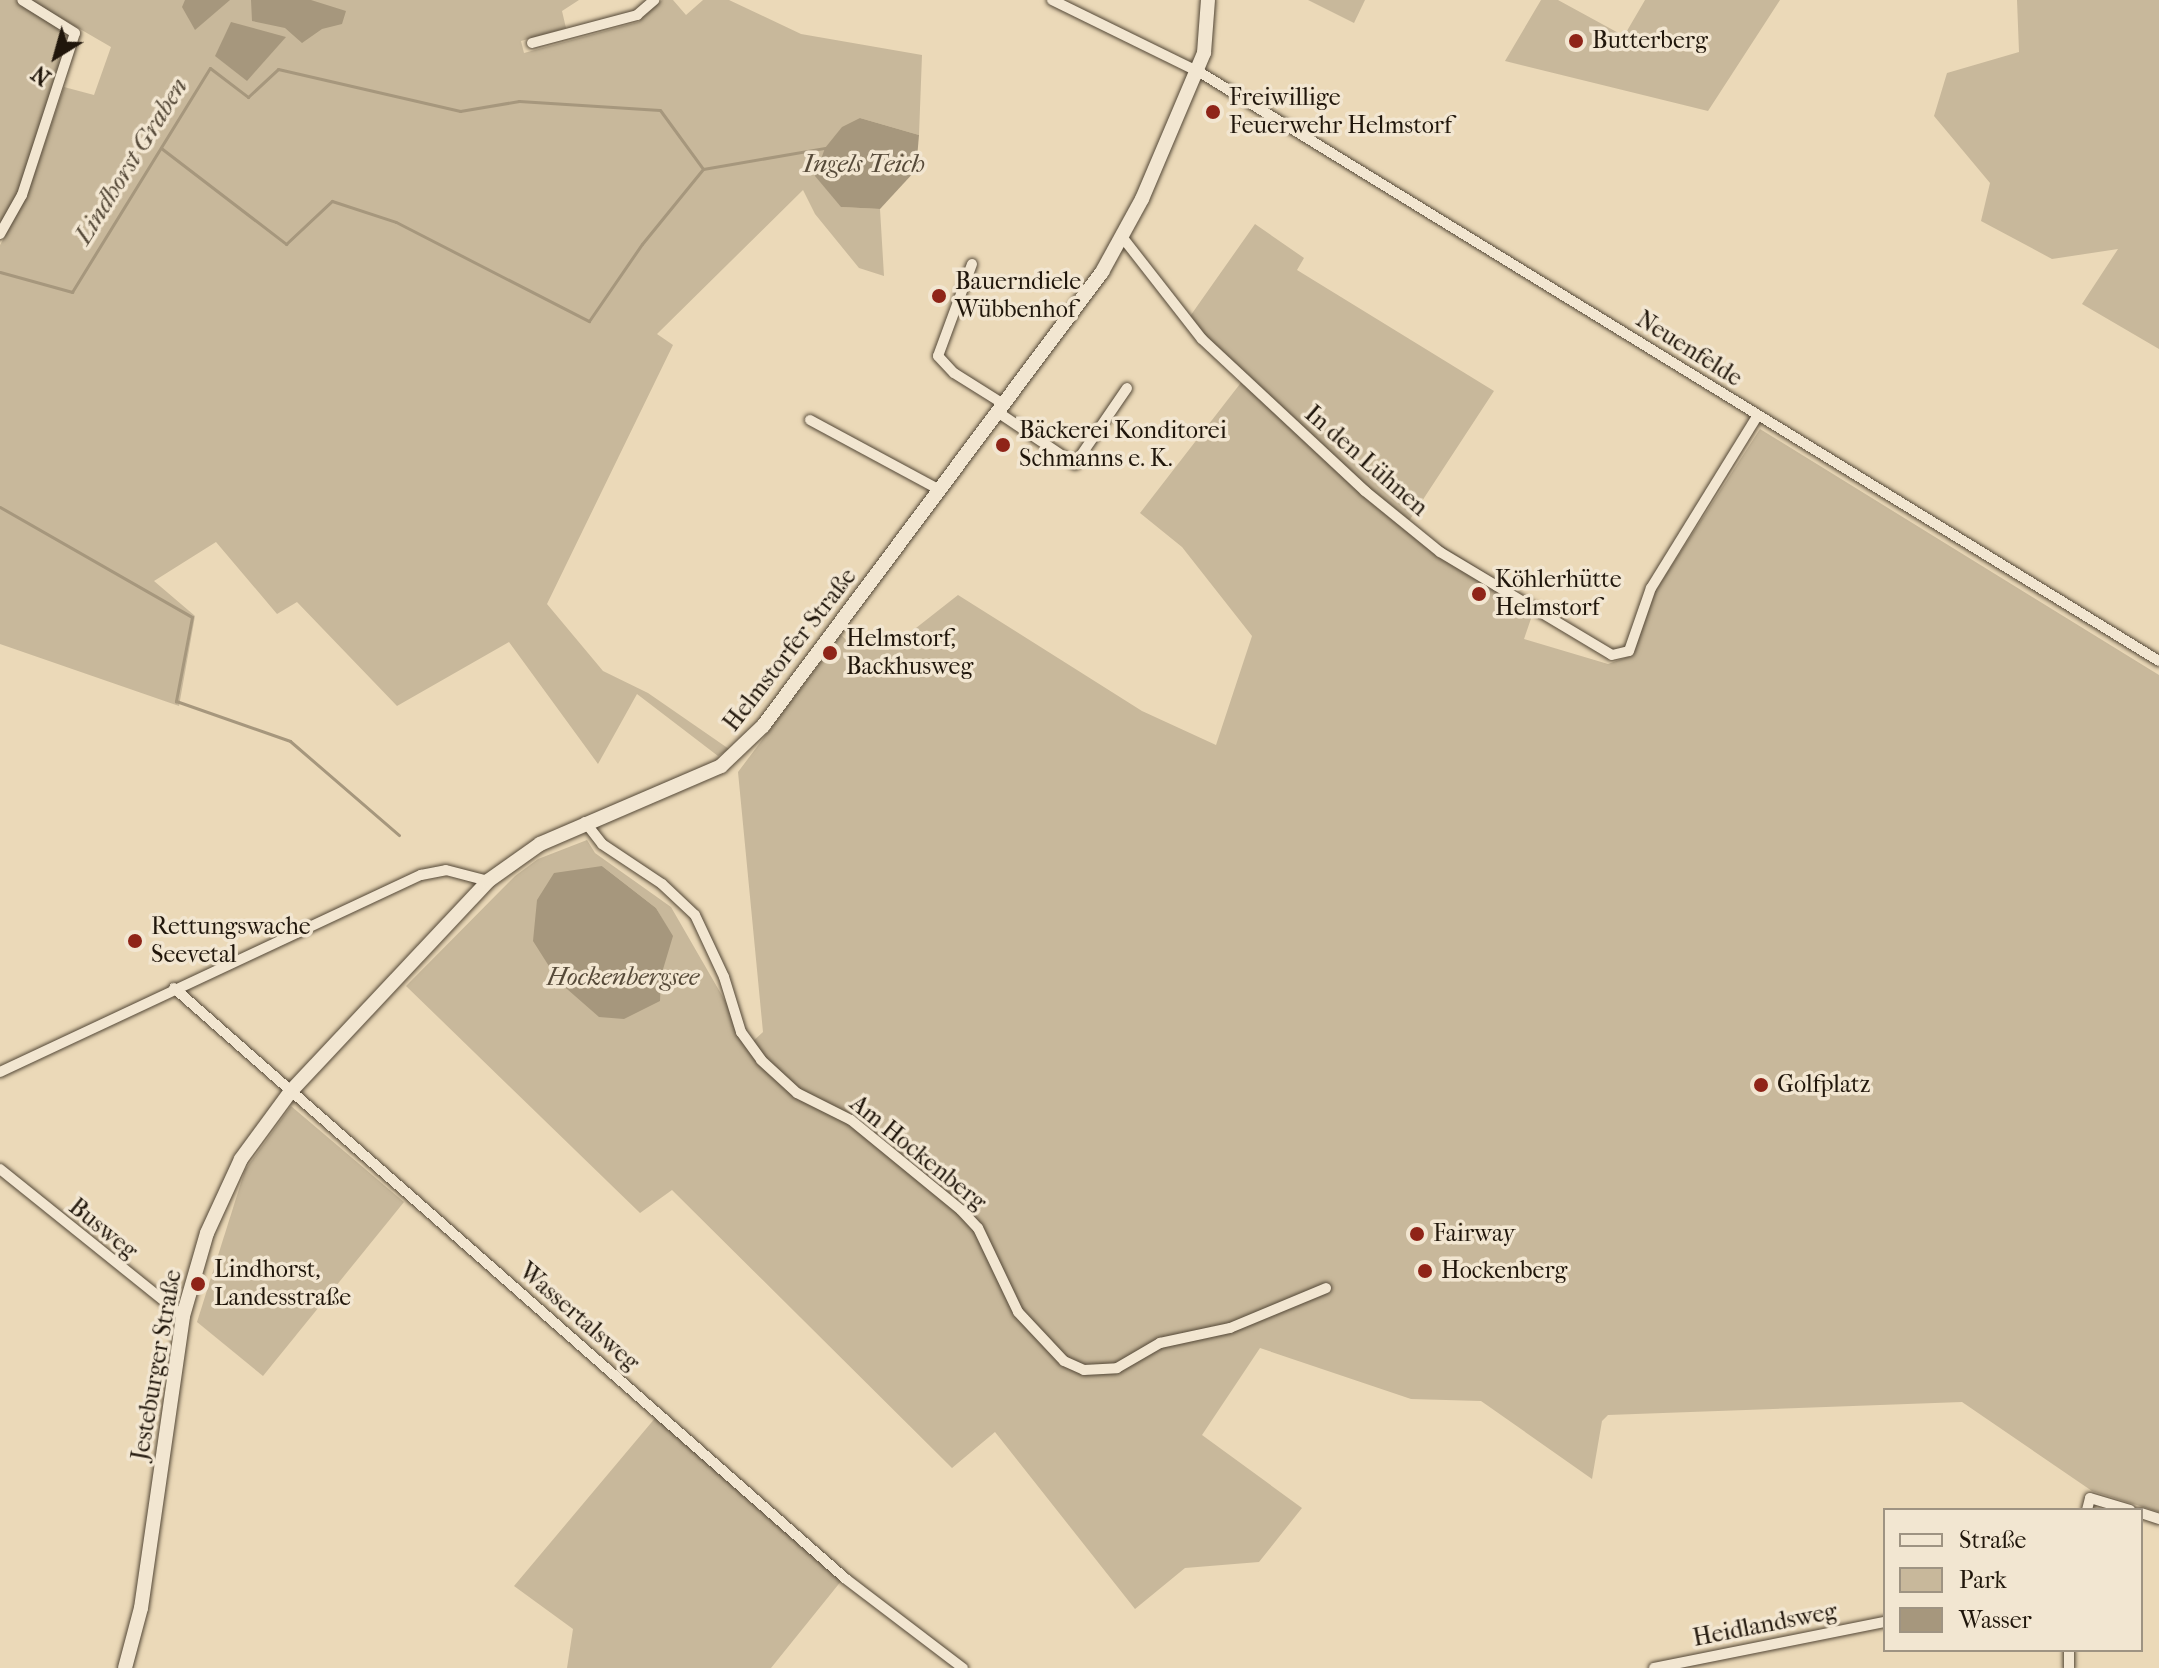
<!DOCTYPE html>
<html>
<head>
<meta charset="utf-8">
<style>
	body { margin:0 }
	#map { position:relative; width:2159px; height:1668px; overflow:hidden; background:#ebd9b8; font-family:"IM FELL French Canon",serif }
	div>[style] { position:absolute }
	.green>* { inset:0; background:#c8b89b }
	.water>* { inset:0; background:#a6977d }
	.stream>* { height:3px; margin:-1.5px; padding:0 1.5px; transform-origin:1.5px; border-radius:1.5px; background:#a6977d }
	.roads { filter:drop-shadow(0 0 2px #534736) drop-shadow(0 0 2px #534736) }
	.minor>* { height:10px; margin:-5px; padding:0 5px; transform-origin:5px; border-radius:5px; background:#f2e6d1 }
	.secondary>* { height:14px; margin:-7px; padding:0 7px; transform-origin:7px; border-radius:7px; background:#f2e6d1 }
	.dots>* { width:22px; height:22px; translate:-50% -50%; box-sizing:border-box; border:4px solid #f2e6d1; border-radius:50% }
	span { translate:-50% -50%; white-space:nowrap; text-align:center; line-height:1.15; -webkit-text-stroke:7px #f2e6d1; paint-order:stroke }
	.poi-label { font-size:24px; color:#20160b }
	.left { translate:0 -50%; text-align:left }
	.street-label { font-size:24px; color:#20160b }
	.water-label { font-size:26px; color:#564a39; font-style:italic }
	.legend { position:absolute; left:1883px; top:1508px; width:260px; height:144px; box-sizing:border-box; background:#f2e6d1; border:2px solid #9e9382; margin:0; padding:10px 14px; list-style:none; font-size:24px; color:#20160b }
	.legend li { display:flex; align-items:center; gap:16px; height:40px }
	.legend b { width:40px; border:2px solid #9e9382 }
	.north { position:absolute; left:16px; top:16px; width:80px; height:80px; -webkit-text-stroke:6px #f2e6d1; paint-order:stroke; rotate:217deg; font-size:22px; font-weight:700; line-height:32px; text-align:center; color:#20160b }
	.north::after { content:''; display:block; margin:auto; width:28px; height:36px; background:#20160b; clip-path:polygon(50% 0,100% 100%,50% 72%,0 100%) }
</style>
</head>
<body>
<div id="map">
	<div class="green">
		<i style="clip-path:polygon(0 0,16px 0,71px 36px,17px 195px,0 225px)"></i>
		<i style="clip-path:polygon(30px 0,579px 0,562px 11px,566px 28px,521px 41px,524px 53px,638px 22px,662px 0,673px 0,686px 15px,703px 0,729px 0,801px 34px,922px 55px,919px 135px,860px 118px,841px 207px,880px 209px,884px 276px,859px 268px,815px 214px,803px 190px,657px 334px,673px 345px,547px 604px,603px 671px,648px 693px,729px 749px,718px 756px,637px 694px,598px 764px,509px 642px,397px 706px,297px 602px,277px 614px,216px 542px,154px 581px,195px 616px,179px 706px,0 644px,0 245px,27px 196px,64px 87px,94px 95px,111px 47px)"></i>
		<i style="clip-path:polygon(1308px 0,1365px 0,1354px 23px)"></i>
		<i style="clip-path:polygon(1541px 0,1558px 0,1624px 36px,1645px 0,1780px 0,1708px 111px,1505px 61px)"></i>
		<i style="clip-path:polygon(2017px 0,2159px 0,2159px 349px,2082px 304px,2118px 249px,2052px 259px,1981px 221px,1990px 183px,1934px 116px,1947px 73px,2019px 52px)"></i>
		<i style="clip-path:polygon(evenodd,1255px 224px,1304px 258px,1297px 270px,1494px 391px,1407px 524px,1536px 604px,1524px 639px,1608px 664px,1633px 655px,1656px 590px,1760px 429px,2159px 675px,2159px 1512px,2092px 1491px,1962px 1402px,1608px 1415px,1602px 1421px,1592px 1479px,1481px 1401px,1411px 1399px,1260px 1348px,1202px 1435px,1302px 1508px,1259px 1562px,1185px 1568px,1135px 1609px,995px 1432px,952px 1468px,672px 1190px,640px 1213px,406px 986px,515px 876px,538px 859px,587px 840px,595px 853px,671px 907px,750px 1044px,763px 1032px,738px 772px,841px 635px,856px 649px,888px 650px,958px 595px,1142px 711px,1216px 745px,1252px 636px,1182px 547px,1140px 513px,1243px 380px,1186px 322px,1255px 224px,602px 866px,656px 908px,672px 936px,660px 976px,660px 1001px,559px 982px,549px 963px,602px 866px)"></i>
		<i style="clip-path:polygon(291px 1106px,404px 1202px,263px 1376px,197px 1322px,245px 1170px)"></i>
		<i style="clip-path:polygon(656px 1417px,842px 1580px,771px 1668px,567px 1668px,573px 1629px,514px 1586px)"></i>
	</div>
	<div class="water">
		<i style="clip-path:polygon(185px 0,230px 0,195px 30px,182px 7px)"></i>
		<i style="clip-path:polygon(251px 0,311px 0,346px 11px,342px 24px,322px 29px,302px 43px,285px 28px,252px 21px)"></i>
		<i style="clip-path:polygon(231px 22px,286px 37px,247px 81px,215px 56px)"></i>
		<i style="clip-path:polygon(860px 118px,919px 135px,916px 170px,880px 209px,841px 207px,815px 176px,825px 148px,842px 127px)"></i>
		<i style="clip-path:polygon(602px 866px,656px 908px,673px 936px,661px 976px,660px 1001px,624px 1019px,599px 1017px,559px 982px,533px 941px,537px 900px,554px 873px)"></i>
	</div>
	<div class="stream">
		<i style="left:161px;top:148px;width:158px;rotate:37.5deg"></i>
		<i style="left:286px;top:244px;width:63px;rotate:-43.1deg"></i>
		<i style="left:332px;top:201px;width:67px;rotate:18.2deg"></i>
		<i style="left:396px;top:222px;width:217px;rotate:27.2deg"></i>
		<i style="left:589px;top:321px;width:93px;rotate:-55.5deg"></i>
		<i style="left:642px;top:244px;width:97px;rotate:-50.9deg"></i>
		<i style="left:0;top:272px;width:75px;rotate:15.5deg"></i>
		<i style="left:72px;top:292px;width:263px;rotate:-58.4deg"></i>
		<i style="left:210px;top:68px;width:48px;rotate:37.3deg"></i>
		<i style="left:248px;top:97px;width:41px;rotate:-43deg"></i>
		<i style="left:278px;top:69px;width:187px;rotate:13deg"></i>
		<i style="left:460px;top:111px;width:60px;rotate:-9.6deg"></i>
		<i style="left:519px;top:101px;width:141px;rotate:3.7deg"></i>
		<i style="left:660px;top:110px;width:73px;rotate:53.9deg"></i>
		<i style="left:703px;top:169px;width:124px;rotate:-9.8deg"></i>
		<i style="left:0;top:507px;width:221px;rotate:29.8deg"></i>
		<i style="left:192px;top:617px;width:86px;rotate:100.8deg"></i>
		<i style="left:176px;top:701px;width:121px;rotate:19.3deg"></i>
		<i style="left:290px;top:741px;width:144px;rotate:40.8deg"></i>
	</div>
	<div class="roads">
		<div class="minor">
			<i style="left:1052px;top:0;width:166px;rotate:26.1deg"></i>
			<i style="left:1201px;top:73px;width:1124px;rotate:31.54deg"></i>
			<i style="left:532px;top:43px;width:109px;rotate:-14.9deg"></i>
			<i style="left:637px;top:15px;width:23px;rotate:-41deg"></i>
			<i style="left:0;top:234px;width:45px;rotate:-60.6deg"></i>
			<i style="left:22px;top:195px;width:170px;rotate:-71.9deg"></i>
			<i style="left:75px;top:33px;width:62px;rotate:-148.1deg"></i>
			<i style="left:1123px;top:238px;width:128px;rotate:52deg"></i>
			<i style="left:1202px;top:339px;width:223px;rotate:43deg"></i>
			<i style="left:1365px;top:491px;width:97px;rotate:39.1deg"></i>
			<i style="left:1440px;top:552px;width:200px;rotate:30.9deg"></i>
			<i style="left:1612px;top:655px;width:17px;rotate:-13deg"></i>
			<i style="left:1629px;top:651px;width:67px;rotate:-70.8deg"></i>
			<i style="left:1651px;top:588px;width:203px;rotate:-58.3deg"></i>
			<i style="left:972px;top:264px;width:98px;rotate:110.3deg"></i>
			<i style="left:938px;top:356px;width:23px;rotate:47deg"></i>
			<i style="left:954px;top:373px;width:60px;rotate:32.1deg"></i>
			<i style="left:999px;top:413px;width:92px;rotate:33.9deg"></i>
			<i style="left:1075px;top:464px;width:92px;rotate:-55.6deg"></i>
			<i style="left:810px;top:420px;width:148px;rotate:28.3deg"></i>
			<i style="left:585px;top:822px;width:28px;rotate:52deg"></i>
			<i style="left:602px;top:844px;width:72px;rotate:33.7deg"></i>
			<i style="left:662px;top:884px;width:45px;rotate:43.2deg"></i>
			<i style="left:695px;top:915px;width:68px;rotate:64.9deg"></i>
			<i style="left:724px;top:977px;width:58px;rotate:72.8deg"></i>
			<i style="left:741px;top:1032px;width:34px;rotate:54deg"></i>
			<i style="left:761px;top:1060px;width:49px;rotate:42.5deg"></i>
			<i style="left:797px;top:1093px;width:60px;rotate:26.6deg"></i>
			<i style="left:851px;top:1120px;width:142px;rotate:39.3deg"></i>
			<i style="left:961px;top:1210px;width:25px;rotate:47deg"></i>
			<i style="left:978px;top:1228px;width:93px;rotate:64.5deg"></i>
			<i style="left:1018px;top:1312px;width:67px;rotate:46.8deg"></i>
			<i style="left:1064px;top:1361px;width:22px;rotate:24deg"></i>
			<i style="left:1084px;top:1370px;width:33px;rotate:-3deg"></i>
			<i style="left:1117px;top:1368px;width:50px;rotate:-30.2deg"></i>
			<i style="left:1160px;top:1343px;width:72px;rotate:-12.1deg"></i>
			<i style="left:1230px;top:1328px;width:104px;rotate:-22.6deg"></i>
			<i style="left:174px;top:988px;width:895px;rotate:41.33deg"></i>
			<i style="left:846px;top:1579px;width:147px;rotate:37.3deg"></i>
			<i style="left:0;top:1072px;width:465px;rotate:-25.1deg"></i>
			<i style="left:421px;top:875px;width:25px;rotate:-11deg"></i>
			<i style="left:446px;top:870px;width:43px;rotate:14.7deg"></i>
			<i style="left:0;top:1169px;width:235px;rotate:38.8deg"></i>
			<i style="left:2087px;top:1510px;width:12px;rotate:-76deg"></i>
			<i style="left:2090px;top:1498px;width:42px;rotate:16.7deg"></i>
			<i style="left:2141px;top:1513px;width:19px;rotate:18deg"></i>
			<i style="left:1654px;top:1668px;width:236px;rotate:-11.3deg"></i>
			<i style="left:2069px;top:1668px;width:18px;rotate:-90deg"></i>
		</div>
		<div class="secondary">
			<i style="left:125px;top:1668px;width:62px;rotate:-75.1deg"></i>
			<i style="left:141px;top:1608px;width:295px;rotate:-81.8deg"></i>
			<i style="left:183px;top:1316px;width:86px;rotate:-73.9deg"></i>
			<i style="left:207px;top:1233px;width:81px;rotate:-65.3deg"></i>
			<i style="left:241px;top:1159px;width:84px;rotate:-53.7deg"></i>
			<i style="left:291px;top:1091px;width:288px;rotate:-46.8deg"></i>
			<i style="left:488px;top:881px;width:64px;rotate:-35.4deg"></i>
			<i style="left:540px;top:844px;width:197px;rotate:-23.3deg"></i>
			<i style="left:721px;top:766px;width:58px;rotate:-43.6deg"></i>
			<i style="left:763px;top:726px;width:567px;rotate:-53.25deg"></i>
			<i style="left:1102px;top:272px;width:83px;rotate:-61.3deg"></i>
			<i style="left:1142px;top:199px;width:159px;rotate:-67deg"></i>
			<i style="left:1204px;top:53px;width:53px;rotate:-85.7deg"></i>
		</div>
	</div>
	<div class="dots">
		<i style="left:1576px;top:41px;background:#8f2418"></i>
		<i style="left:1213px;top:112px;background:#8f2418"></i>
		<i style="left:939px;top:296px;background:#8f2418"></i>
		<i style="left:1003px;top:445px;background:#8f2418"></i>
		<i style="left:1479px;top:594px;background:#8f2418"></i>
		<i style="left:830px;top:653px;background:#8f2418"></i>
		<i style="left:135px;top:941px;background:#8f2418"></i>
		<i style="left:1761px;top:1085px;background:#8f2418"></i>
		<i style="left:1417px;top:1234px;background:#8f2418"></i>
		<i style="left:1425px;top:1271px;background:#8f2418"></i>
		<i style="left:198px;top:1284px;background:#8f2418"></i>
	</div>
	<div class="poi-label">
		<span class="left" style="left:1592px;top:41px">Butterberg</span>
		<span class="left" style="left:1229px;top:112px">Freiwillige<br>Feuerwehr Helmstorf</span>
		<span class="left" style="left:955px;top:296px">Bauerndiele<br>Wübbenhof</span>
		<span class="left" style="left:1019px;top:445px">Bäckerei Konditorei<br>Schmanns e. K.</span>
		<span class="left" style="left:1495px;top:594px">Köhlerhütte<br>Helmstorf</span>
		<span class="left" style="left:846px;top:653px">Helmstorf,<br>Backhusweg</span>
		<span class="left" style="left:151px;top:941px">Rettungswache<br>Seevetal</span>
		<span class="left" style="left:1777px;top:1085px">Golfplatz</span>
		<span class="left" style="left:1433px;top:1234px">Fairway</span>
		<span class="left" style="left:214px;top:1284px">Lindhorst,<br>Landesstraße</span>
		<span class="left" style="left:1441px;top:1271px">Hockenberg</span>
	</div>
	<div class="street-label">
		<span style="left:1689px;top:349px;rotate:32deg">Neuenfelde</span>
		<span style="left:1366px;top:461px;rotate:41deg">In den Lühnen</span>
		<span style="left:790px;top:650px;rotate:-52deg">Helmstorfer Straße</span>
		<span style="left:918px;top:1153px;rotate:39deg">Am Hockenberg</span>
		<span style="left:103px;top:1229px;rotate:39deg">Busweg</span>
		<span style="left:579px;top:1317px;rotate:41deg">Wassertalsweg</span>
		<span style="left:157px;top:1365px;rotate:-80deg">Jesteburger Straße</span>
		<span style="left:1765px;top:1625px;rotate:-11deg">Heidlandsweg</span>
	</div>
	<div class="water-label">
		<span style="left:131px;top:161px;rotate:-58deg">Lindhorst Graben</span>
		<span style="left:864px;top:164px">Ingels Teich</span>
		<span style="left:623px;top:977px">Hockenbergsee</span>
	</div>
	<ul class="legend">
	<li><b style="height:10px;background:#f2e6d1"></b>Straße</li>
	<li><b style="height:22px;background:#c8b89b"></b>Park</li>
	<li><b style="height:22px;background:#a6977d"></b>Wasser</li>
	</ul>
	<div class="north">N</div>
</div>
</body>
</html>
